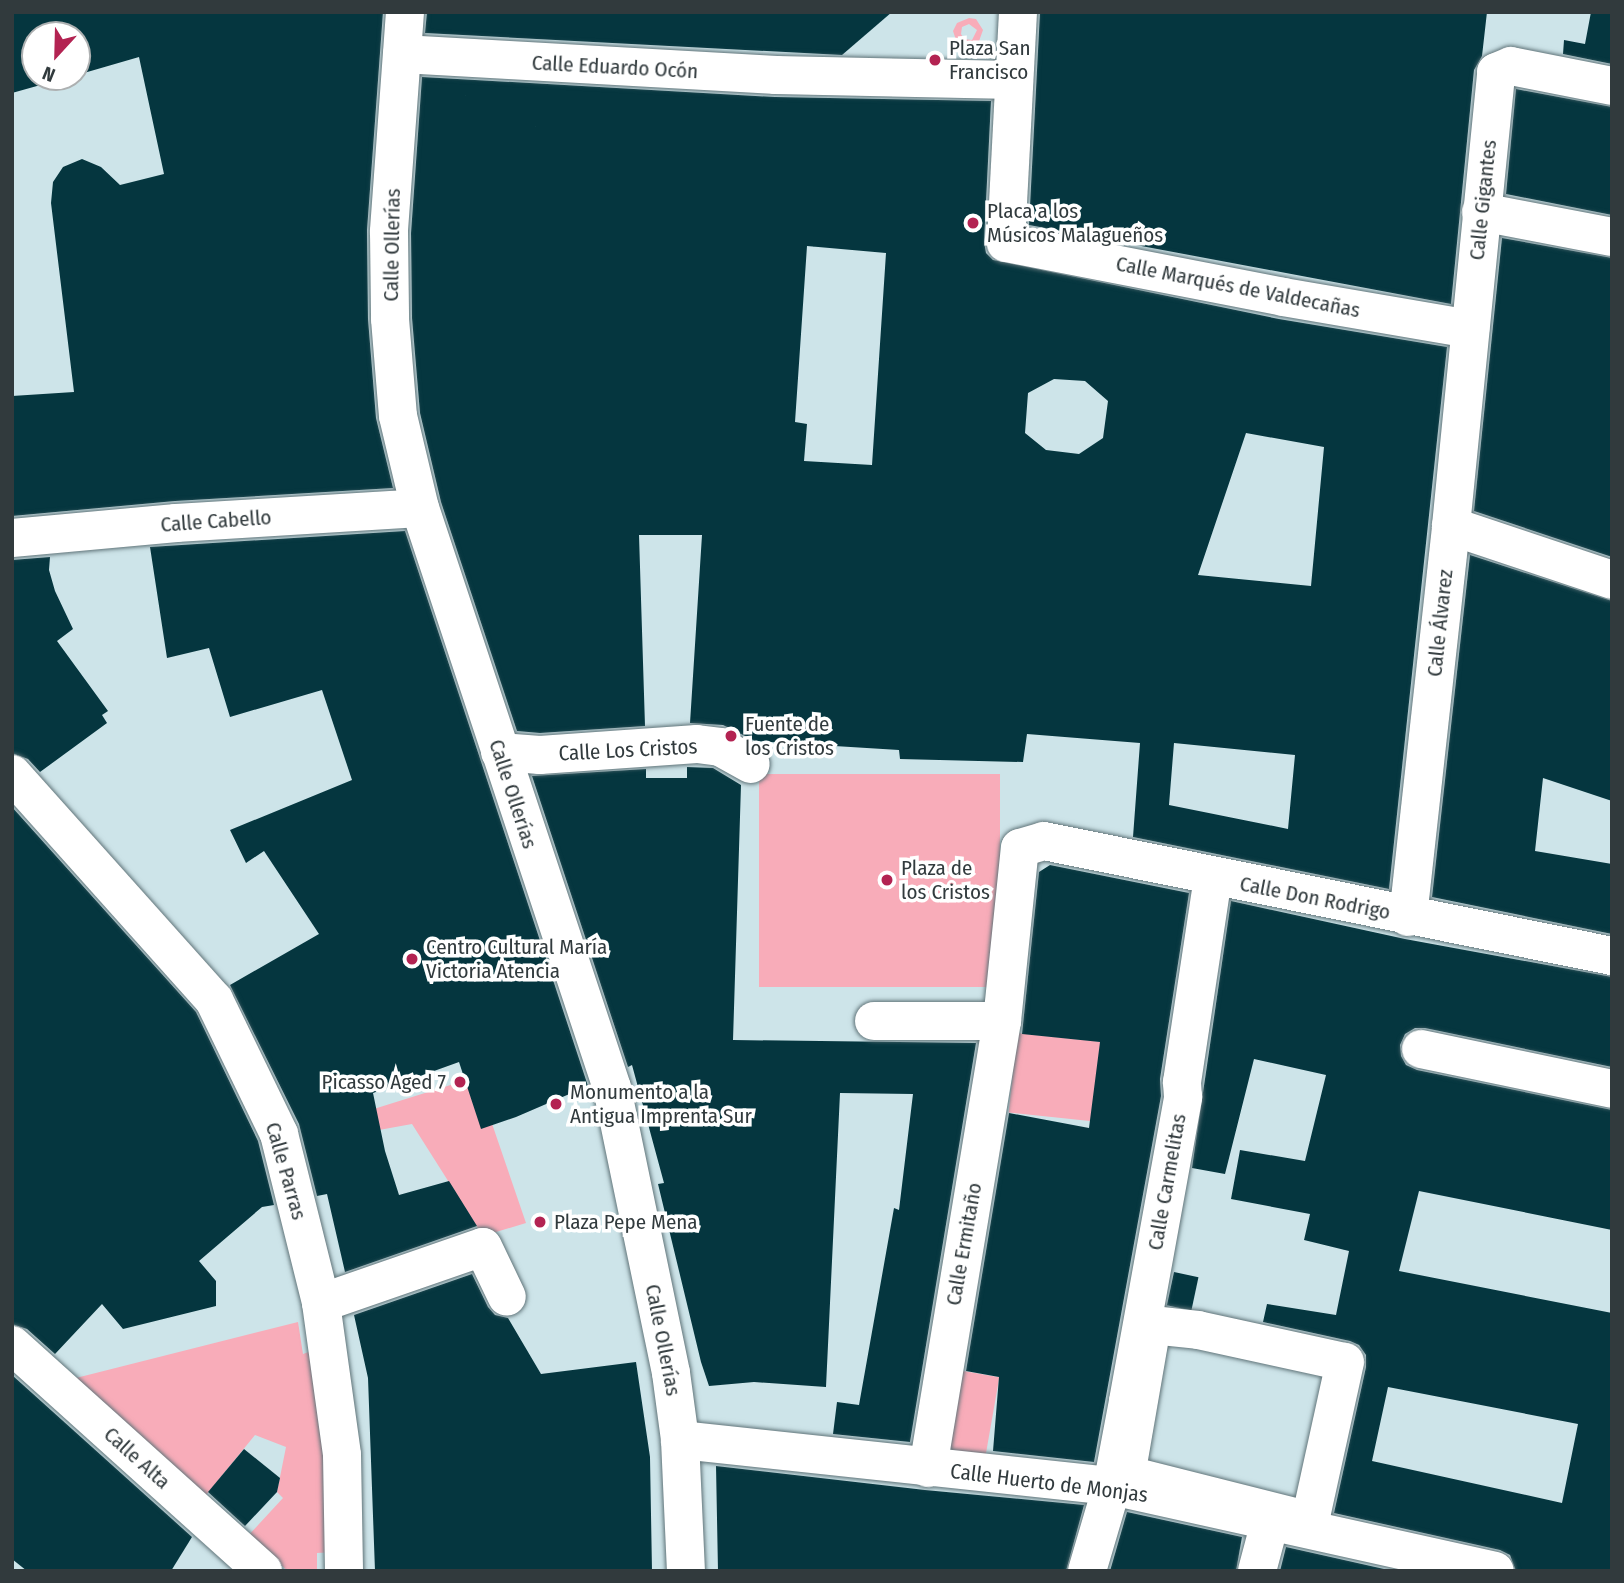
<!DOCTYPE html>
<html>
<head>
<meta charset="utf-8">
<style>
	body { margin:0 }
	#map { position:relative; width:1624px; height:1583px; overflow:hidden; background:#cde4e9; font-family:"Fira Sans Condensed",sans-serif }
	div>[style] { position:absolute }
	.green>* { inset:0; background:#f8acb9; transform-origin:0 0 }
	.building>* { inset:0; background:#05363f; transform-origin:0 0 }
	.roads { filter:drop-shadow(0 0 2px #607479) drop-shadow(0 0 2px #607479) }
	.minor>* { height:38px; margin:-19px; padding:0 19px; transform-origin:19px; border-radius:19px; background:#fff }
	.dots>* { width:19px; height:19px; translate:-50% -50%; box-sizing:border-box; border:4px solid #fff; border-radius:50% }
	span { translate:-50% -50%; white-space:nowrap; text-align:center; line-height:1.15; -webkit-text-stroke:7px #fff; paint-order:stroke }
	.poi-label { font-size:21px; color:#313a3d }
	.left { translate:0 -50%; text-align:left }
	.right { translate:-100% -50%; text-align:right }
	.street-label { font-size:21px; color:#313a3d }
	.frame { position:absolute; inset:0; border:14px solid #313a3d; pointer-events:none }
	.north { position:absolute; left:21px; top:21px; width:70px; height:70px; box-sizing:border-box; background:#fff; border:2px solid #adb0b1; border-radius:50%; rotate:202deg; font-size:19px; font-weight:700; line-height:28px; text-align:center; color:#313a3d }
	.north::after { content:''; display:block; margin:auto; width:24px; height:32px; background:#b32352; clip-path:polygon(50% 0,100% 100%,50% 72%,0 100%) }
</style>
</head>
<body>
<div id="map">
	<div class="green">
		<i style="clip-path:polygon(evenodd,969px 18px,976px 19px,983px 30px,978px 44px,971px 48px,956px 40px,953px 31px,957px 23px,969px 18px,969px 24px,977px 30px,972px 40px,964px 39px,961px 34px,962px 27px,969px 24px)"></i>
		<i style="left:759px;top:774px;width:241px;height:213px"></i>
		<i style="left:1017px;top:1033px;width:84px;height:80px;rotate:6deg"></i>
		<i style="clip-path:polygon(476px 1077px,526px 1223px,483px 1236px,412px 1124px,368px 1132px,361px 1113px)"></i>
		<i style="left:594px;top:1083px;width:3px;height:89px;rotate:72deg"></i>
		<i style="clip-path:polygon(298px 1322px,303px 1354px,317px 1349px,334px 1552px,317px 1553px,317px 1571px,288px 1571px,247px 1537px,283px 1498px,277px 1492px,286px 1447px,255px 1435px,202px 1500px,72px 1379px)"></i>
		<i style="left:958px;top:1370px;width:42px;height:88px;rotate:10deg"></i>
	</div>
	<div class="building">
		<i style="clip-path:polygon(12px 12px,383px 12px,367px 230px,368px 319px,376px 418px,393px 488px,175px 501px,12px 516px,12px 396px,74px 392px,51px 203px,53px 182px,63px 167px,82px 159px,101px 167px,120px 185px,164px 174px,139px 57px,77px 75px,77px 35px,35px 35px,35px 77px,69px 77px,12px 93px)"></i>
		<i style="clip-path:polygon(427px 12px,892px 12px,842px 55px,425px 33px)"></i>
		<i style="clip-path:polygon(1040px 12px,1487px 12px,1482px 56px,1474px 70px,1451px 304px,1029px 225px)"></i>
		<i style="clip-path:polygon(1591px 12px,1612px 12px,1612px 64px,1563px 54px,1564px 40px,1585px 44px)"></i>
		<i style="clip-path:polygon(evenodd,422px 77px,775px 97px,991px 101px,984px 242px,986px 253px,993px 260px,1279px 319px,1447px 347px,1389px 889px,1133px 837px,1140px 743px,1027px 734px,1023px 762px,900px 759px,899px 750px,755px 741px,723px 725px,690px 723px,702px 535px,639px 535px,645px 726px,540px 733px,517px 731px,441px 502px,420px 413px,412px 318px,411px 233px,422px 77px,807px 246px,886px 253px,872px 465px,804px 461px,807px 424px,795px 422px,807px 246px,422px 77px,1054px 379px,1085px 381px,1108px 401px,1103px 438px,1079px 454px,1046px 450px,1025px 433px,1028px 393px,1054px 379px,422px 77px,1246px 433px,1324px 447px,1311px 586px,1198px 575px,1246px 433px,422px 77px,1174px 743px,1295px 755px,1288px 829px,1169px 805px,1174px 743px)"></i>
		<i style="clip-path:polygon(1516px 89px,1612px 107px,1612px 215px,1506px 194px)"></i>
		<i style="clip-path:polygon(1502px 238px,1612px 258px,1612px 557px,1474px 511px)"></i>
		<i style="clip-path:polygon(405px 531px,588px 1086px,516px 1117px,481px 1129px,459px 1062px,373px 1093px,385px 1151px,399px 1195px,449px 1181px,477px 1226px,345px 1272px,327px 1194px,317px 1196px,299px 1124px,230px 985px,319px 934px,264px 851px,246px 863px,230px 830px,352px 780px,322px 690px,230px 717px,209px 648px,167px 658px,150px 547px)"></i>
		<i style="clip-path:polygon(1470px 555px,1612px 601px,1612px 801px,1543px 778px,1535px 851px,1612px 864px,1612px 934px,1432px 897px)"></i>
		<i style="clip-path:polygon(50px 557px,49px 570px,55px 591px,73px 629px,57px 641px,108px 711px,102px 715px,107px 723px,40px 772px,28px 759px,12px 753px,12px 560px)"></i>
		<i style="clip-path:polygon(687px 767px,713px 768px,741px 785px,733px 1040px,976px 1043px,910px 1442px,833px 1434px,837px 1402px,859px 1405px,894px 1208px,899px 1210px,913px 1094px,840px 1093px,826px 1387px,754px 1382px,709px 1386px,701px 1362px,658px 1184px,664px 1183px,632px 1065px,628px 1067px,532px 776px,646px 769px,646px 778px,687px 778px)"></i>
		<i style="clip-path:polygon(12px 807px,196px 1012px,258px 1141px,274px 1205px,262px 1207px,199px 1261px,216px 1281px,216px 1306px,123px 1329px,102px 1304px,55px 1354px,27px 1329px,12px 1324px)"></i>
		<i style="clip-path:polygon(1050px 865px,1189px 893px,1160px 1079px,1161px 1096px,1094px 1462px,993px 1451px,999px 1377px,966px 1371px,1009px 1113px,1089px 1128px,1100px 1042px,1022px 1034px,1039px 872px)"></i>
		<i style="clip-path:polygon(evenodd,1231px 901px,1405px 939px,1612px 977px,1612px 1067px,1425px 1028px,1415px 1028px,1405px 1034px,1400px 1045px,1401px 1056px,1406px 1065px,1417px 1070px,1612px 1110px,1612px 1230px,1419px 1191px,1399px 1271px,1612px 1313px,1612px 1571px,1516px 1571px,1510px 1555px,1500px 1550px,1334px 1513px,1366px 1367px,1366px 1355px,1359px 1345px,1350px 1341px,1263px 1322px,1267px 1304px,1336px 1315px,1349px 1251px,1304px 1240px,1310px 1214px,1231px 1199px,1240px 1150px,1305px 1161px,1326px 1075px,1254px 1059px,1225px 1174px,1192px 1168px,1231px 901px,1388px 1387px,1578px 1424px,1562px 1503px,1372px 1461px,1388px 1387px)"></i>
		<i style="left:1174px;top:1272px;width:25px;height:34px;rotate:12deg"></i>
		<i style="clip-path:polygon(472px 1274px,488px 1307px,495px 1315px,508px 1318px,541px 1374px,636px 1362px,650px 1457px,652px 1571px,375px 1571px,368px 1378px,354px 1315px)"></i>
		<i style="clip-path:polygon(12px 1375px,192px 1537px,171px 1571px,27px 1571px,12px 1559px)"></i>
		<i style="clip-path:polygon(244px 1449px,280px 1478px,277px 1492px,245px 1526px,208px 1492px)"></i>
		<i style="clip-path:polygon(716px 1466px,925px 1490px,1084px 1505px,1066px 1571px,718px 1571px)"></i>
		<i style="clip-path:polygon(1127px 1512px,1242px 1537px,1236px 1571px,1110px 1571px)"></i>
		<i style="clip-path:polygon(1286px 1547px,1393px 1571px,1280px 1571px)"></i>
	</div>
	<div class="roads">
		<div class="minor">
			<i style="left:405px;top:12px;width:221px;rotate:94.2deg"></i>
			<i style="left:389px;top:232px;width:87px;rotate:89.3deg"></i>
			<i style="left:390px;top:319px;width:97px;rotate:85.3deg"></i>
			<i style="left:398px;top:416px;width:95px;rotate:76.6deg"></i>
			<i style="left:420px;top:508px;width:611px;rotate:71.68deg"></i>
			<i style="left:612px;top:1088px;width:291px;rotate:78.3deg"></i>
			<i style="left:671px;top:1373px;width:68px;rotate:82.3deg"></i>
			<i style="left:680px;top:1440px;width:131px;rotate:87.4deg"></i>
			<i style="left:1018px;top:12px;width:231px;rotate:93deg"></i>
			<i style="left:1006px;top:243px;width:282px;rotate:11deg"></i>
			<i style="left:1283px;top:297px;width:190px;rotate:9.7deg"></i>
			<i style="left:402px;top:54px;width:375px;rotate:3.2deg"></i>
			<i style="left:776px;top:75px;width:238px;rotate:1.2deg"></i>
			<i style="left:1481px;top:212px;width:133px;rotate:10.8deg"></i>
			<i style="left:1451px;top:526px;width:170px;rotate:18.5deg"></i>
			<i style="left:12px;top:538px;width:165px;rotate:-5.2deg"></i>
			<i style="left:176px;top:523px;width:244px;rotate:-3.5deg"></i>
			<i style="left:500px;top:752px;width:40px;rotate:4.3deg"></i>
			<i style="left:540px;top:755px;width:157px;rotate:-4deg"></i>
			<i style="left:697px;top:744px;width:23px;rotate:7deg"></i>
			<i style="left:720px;top:747px;width:35px;rotate:29deg"></i>
			<i style="left:12px;top:774px;width:303px;rotate:48.2deg"></i>
			<i style="left:214px;top:1000px;width:149px;rotate:64.1deg"></i>
			<i style="left:279px;top:1134px;width:174px;rotate:76deg"></i>
			<i style="left:321px;top:1303px;width:153px;rotate:82.1deg"></i>
			<i style="left:342px;top:1455px;width:116px;rotate:89deg"></i>
			<i style="left:1408px;top:917px;width:393px;rotate:-83.7deg"></i>
			<i style="left:1451px;top:526px;width:456px;rotate:-84.3deg"></i>
			<i style="left:1496px;top:72px;width:16px;rotate:-22deg"></i>
			<i style="left:1511px;top:66px;width:103px;rotate:11.2deg"></i>
			<i style="left:874px;top:1021px;width:128px"></i>
			<i style="left:1421px;top:1049px;width:195px;rotate:11.8deg"></i>
			<i style="left:321px;top:1303px;width:171px;rotate:-19.1deg"></i>
			<i style="left:483px;top:1247px;width:55px;rotate:64.4deg"></i>
			<i style="left:1152px;top:1325px;width:46px;rotate:6.2deg"></i>
			<i style="left:1198px;top:1330px;width:150px;rotate:12.3deg"></i>
			<i style="left:1345px;top:1362px;width:163px;rotate:102.4deg"></i>
			<i style="left:1310px;top:1521px;width:184px;rotate:-165.8deg"></i>
			<i style="left:1132px;top:1476px;width:8px;rotate:-130deg"></i>
			<i style="left:1127px;top:1470px;width:147px;rotate:-80.2deg"></i>
			<i style="left:12px;top:1345px;width:338px;rotate:42deg"></i>
			<i style="left:680px;top:1440px;width:434px;rotate:6.1deg"></i>
			<i style="left:1112px;top:1486px;width:392px;rotate:12.5deg"></i>
			<i style="left:928px;top:1468px;width:453px;rotate:-80.6deg"></i>
			<i style="left:1002px;top:1021px;width:174px;rotate:-84.1deg"></i>
			<i style="left:1020px;top:848px;width:25px;rotate:-16deg"></i>
			<i style="left:1044px;top:841px;width:580px;rotate:11.45deg"></i>
			<i style="left:1087px;top:1571px;width:89px;rotate:-73.6deg"></i>
			<i style="left:1112px;top:1486px;width:86px;rotate:-79.3deg"></i>
			<i style="left:1128px;top:1401px;width:309px;rotate:-79.7deg"></i>
			<i style="left:1183px;top:1097px;width:15px;rotate:-94deg"></i>
			<i style="left:1182px;top:1082px;width:207px;rotate:-81.4deg"></i>
			<i style="left:1257px;top:1571px;width:51px;rotate:-75.1deg"></i>
		</div>
	</div>
	<div class="dots">
		<i style="left:935px;top:60px;background:#b32352"></i>
		<i style="left:973px;top:223px;background:#b32352"></i>
		<i style="left:731px;top:736px;background:#b32352"></i>
		<i style="left:887px;top:880px;background:#b32352"></i>
		<i style="left:412px;top:959px;background:#b32352"></i>
		<i style="left:460px;top:1082px;background:#b32352"></i>
		<i style="left:556px;top:1104px;background:#b32352"></i>
		<i style="left:540px;top:1222px;background:#b32352"></i>
	</div>
	<div class="poi-label">
		<span class="left" style="left:949px;top:60px">Plaza San<br>Francisco</span>
		<span class="left" style="left:987px;top:223px">Placa a los<br>Músicos Malagueños</span>
		<span class="left" style="left:745px;top:736px">Fuente de<br>los Cristos</span>
		<span class="left" style="left:901px;top:880px">Plaza de<br>los Cristos</span>
		<span class="left" style="left:426px;top:959px">Centro Cultural María<br>Victoria Atencia</span>
		<span class="right" style="left:446px;top:1082px">Picasso Aged 7</span>
		<span class="left" style="left:570px;top:1104px">Monumento a la<br>Antigua Imprenta Sur</span>
		<span class="left" style="left:554px;top:1222px">Plaza Pepe Mena</span>
	</div>
	<div class="street-label">
		<span style="left:615px;top:67px;rotate:3deg">Calle Eduardo Ocón</span>
		<span style="left:1483px;top:200px;rotate:-84deg">Calle Gigantes</span>
		<span style="left:392px;top:245px;rotate:-89deg">Calle Ollerías</span>
		<span style="left:1238px;top:287px;rotate:11deg">Calle Marqués de Valdecañas</span>
		<span style="left:216px;top:521px;rotate:-4deg">Calle Cabello</span>
		<span style="left:1440px;top:623px;rotate:-84deg">Calle Álvarez</span>
		<span style="left:628px;top:750px;rotate:-3deg">Calle Los Cristos</span>
		<span style="left:513px;top:794px;rotate:72deg">Calle Ollerías</span>
		<span style="left:1315px;top:898px;rotate:11deg">Calle Don Rodrigo</span>
		<span style="left:286px;top:1171px;rotate:74deg">Calle Parras</span>
		<span style="left:1167px;top:1182px;rotate:-80deg">Calle Carmelitas</span>
		<span style="left:964px;top:1244px;rotate:-80deg">Calle Ermitaño</span>
		<span style="left:663px;top:1340px;rotate:79deg">Calle Ollerías</span>
		<span style="left:137px;top:1458px;rotate:42deg">Calle Alta</span>
		<span style="left:1049px;top:1483px;rotate:7deg">Calle Huerto de Monjas</span>
	</div>
	<div class="frame"></div>
	<div class="north">N</div>
</div>
</body>
</html>
